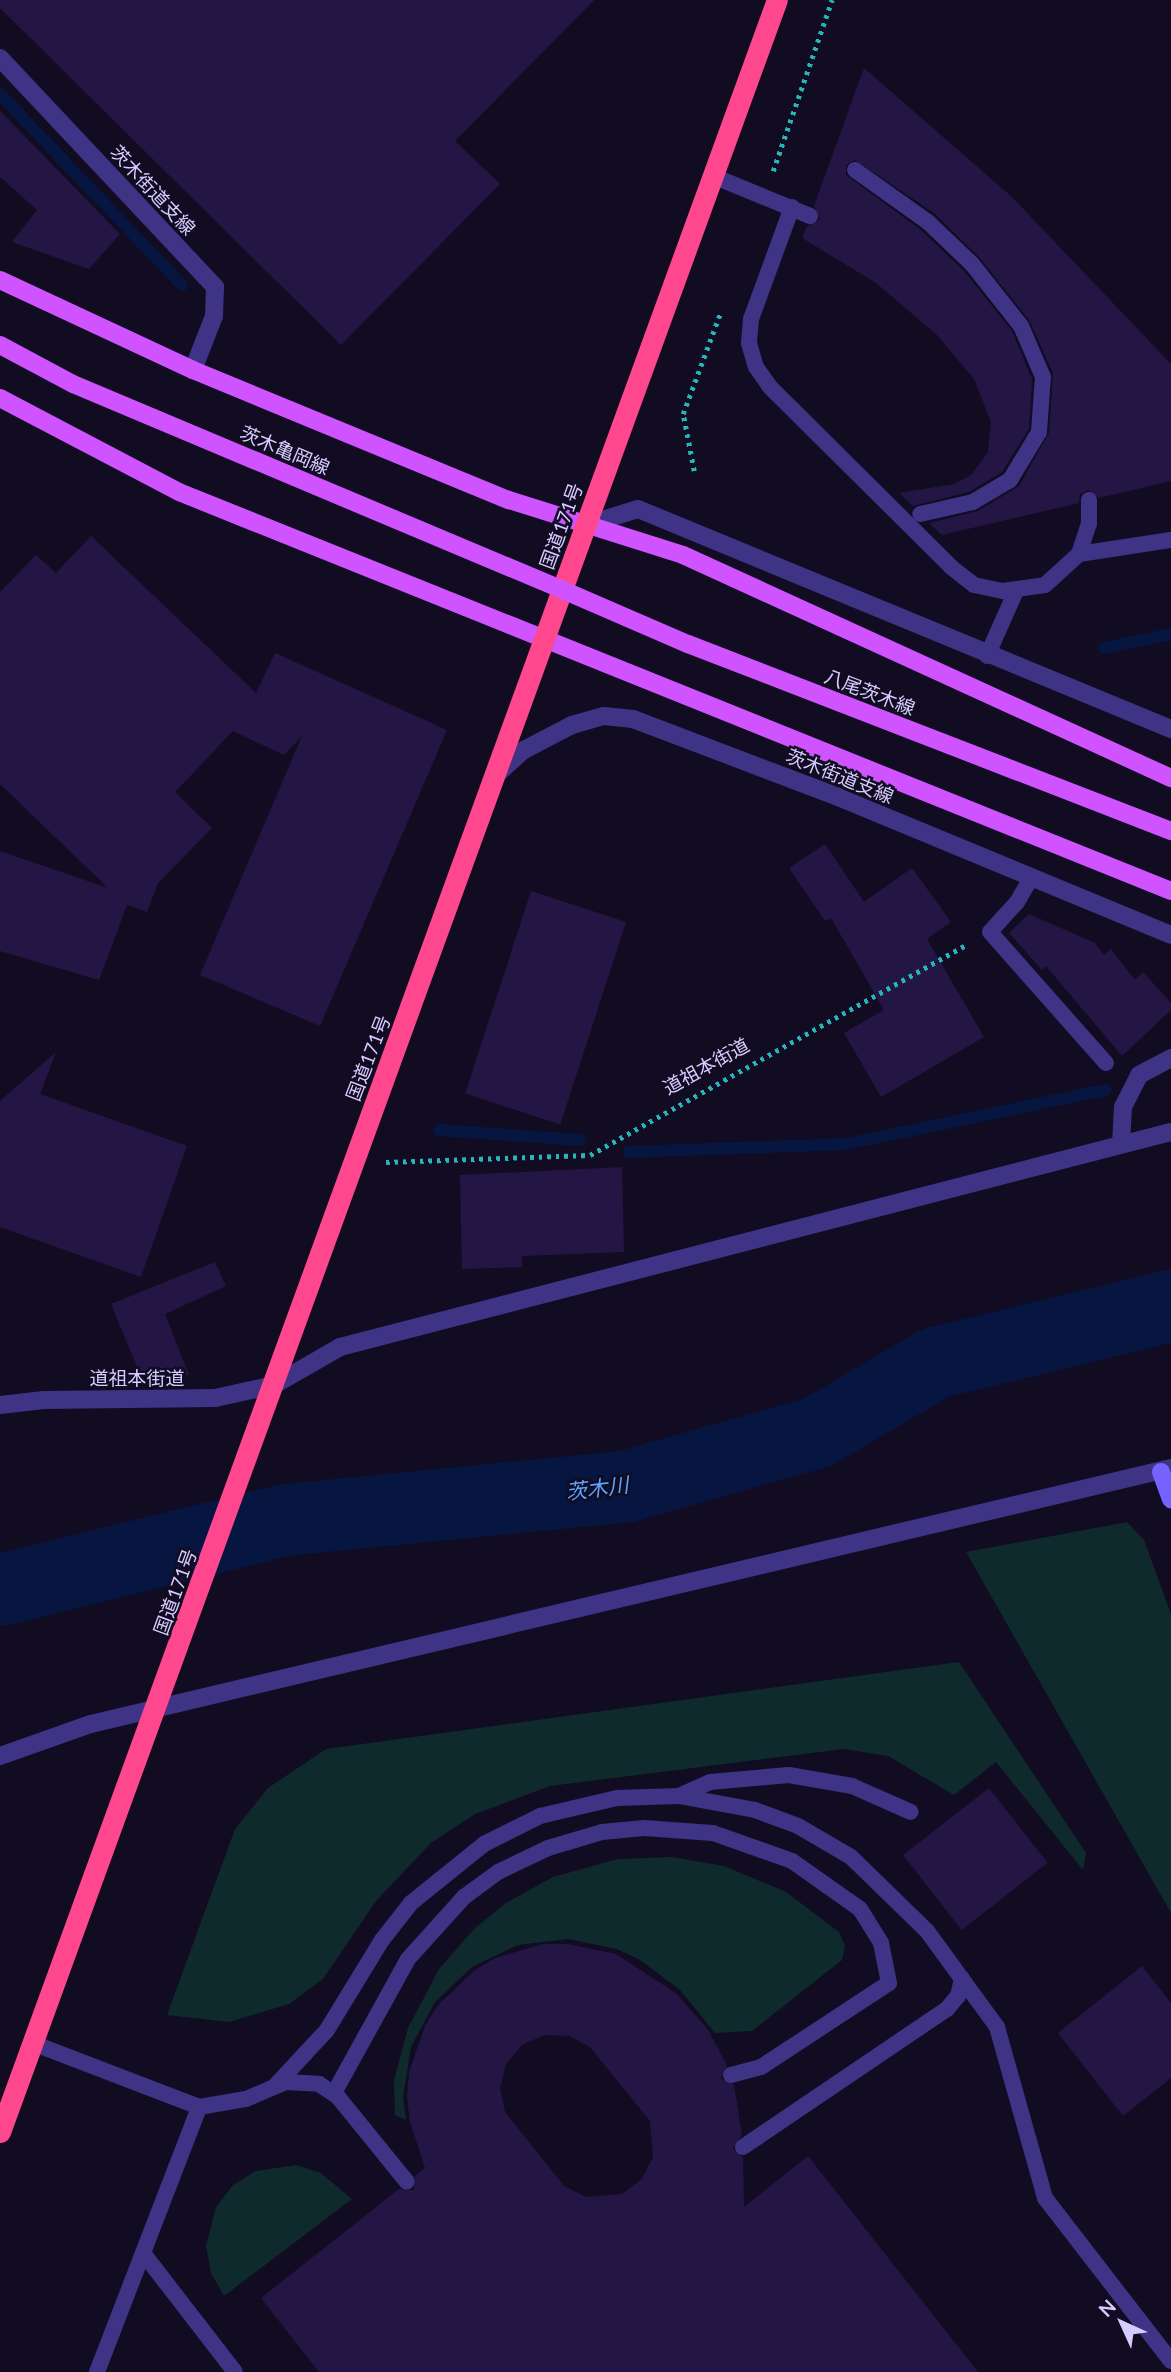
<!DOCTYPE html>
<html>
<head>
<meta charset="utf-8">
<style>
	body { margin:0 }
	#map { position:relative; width:1171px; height:2372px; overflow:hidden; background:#110c22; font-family:Lato,"Noto Sans JP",sans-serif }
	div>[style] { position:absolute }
	.green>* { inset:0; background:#0e2a2c }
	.stream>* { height:12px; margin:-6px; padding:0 6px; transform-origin:6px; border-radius:6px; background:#061641 }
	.river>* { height:72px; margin:-36px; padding:0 36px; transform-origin:36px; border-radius:36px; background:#061641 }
	.building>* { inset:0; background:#241644; transform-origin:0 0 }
	.path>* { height:4.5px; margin-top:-2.25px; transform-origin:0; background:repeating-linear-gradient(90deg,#25b5ba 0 3.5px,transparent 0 8.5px) }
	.lane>* { height:16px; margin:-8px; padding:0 8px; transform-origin:8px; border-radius:8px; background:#3e3384 }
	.street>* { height:18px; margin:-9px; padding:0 9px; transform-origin:9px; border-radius:9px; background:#3e3384 }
	.secondary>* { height:18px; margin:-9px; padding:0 9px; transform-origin:9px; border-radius:9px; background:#7663ff }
	.primary>* { height:18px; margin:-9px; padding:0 9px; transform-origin:9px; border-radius:9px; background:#cf53ff }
	.highway>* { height:21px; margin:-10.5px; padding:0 10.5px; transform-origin:10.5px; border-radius:10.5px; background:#ff478e }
	.lane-bridge>* { height:16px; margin:-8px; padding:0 8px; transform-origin:8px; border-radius:8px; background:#3e3384 }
	.primary-bridge>* { height:18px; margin:-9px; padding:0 9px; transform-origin:9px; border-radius:9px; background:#cf53ff }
	span { translate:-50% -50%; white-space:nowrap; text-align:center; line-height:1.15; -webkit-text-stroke:5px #110c22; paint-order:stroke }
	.street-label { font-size:19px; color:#d7ccff }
	.water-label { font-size:21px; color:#5aa3ff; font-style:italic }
	.north { position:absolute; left:1087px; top:2288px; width:70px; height:70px; -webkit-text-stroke:5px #110c22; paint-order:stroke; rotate:315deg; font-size:19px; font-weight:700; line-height:28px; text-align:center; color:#d7ccff }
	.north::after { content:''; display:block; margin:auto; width:24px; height:32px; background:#d7ccff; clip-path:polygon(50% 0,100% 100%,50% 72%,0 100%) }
</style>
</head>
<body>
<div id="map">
	<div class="green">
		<i style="clip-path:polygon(1127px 1522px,1144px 1540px,1171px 1614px,1171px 1913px,966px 1552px)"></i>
		<i style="clip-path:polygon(959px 1662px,1086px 1853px,1083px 1870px,996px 1762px,954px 1795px,888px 1756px,844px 1749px,550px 1786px,475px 1814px,431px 1843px,376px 1901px,323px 1979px,289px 2004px,229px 2022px,167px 2015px,235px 1829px,268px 1788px,326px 1749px)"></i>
		<i style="clip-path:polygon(672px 1857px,724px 1866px,786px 1892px,839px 1932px,845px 1946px,842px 1960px,752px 2031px,715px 2033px,680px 1990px,640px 1960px,617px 1949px,568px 1939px,518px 1945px,472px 1967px,435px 2002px,411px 2047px,403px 2097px,406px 2120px,395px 2115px,394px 2080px,408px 2028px,439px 1969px,475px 1928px,506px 1903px,553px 1877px,618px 1859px)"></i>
		<i style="clip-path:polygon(296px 2165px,321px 2173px,352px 2199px,224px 2296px,211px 2273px,206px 2246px,216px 2207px,233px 2185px,256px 2171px)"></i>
	</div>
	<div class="stream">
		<i style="left:0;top:94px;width:264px;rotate:46.4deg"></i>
		<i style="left:1104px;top:648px;width:68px;rotate:-11.8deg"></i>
		<i style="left:439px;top:1130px;width:141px;rotate:4.1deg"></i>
		<i style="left:629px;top:1152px;width:217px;rotate:-2.1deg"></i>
		<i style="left:846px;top:1144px;width:265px;rotate:-11.8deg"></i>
	</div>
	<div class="river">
		<i style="left:0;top:1590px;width:293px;rotate:-13.8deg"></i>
		<i style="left:285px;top:1520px;width:341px;rotate:-5.6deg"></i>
		<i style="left:624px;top:1487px;width:202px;rotate:-15.8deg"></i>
		<i style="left:818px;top:1432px;width:136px;rotate:-30.5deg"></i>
		<i style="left:935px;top:1363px;width:243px;rotate:-13.6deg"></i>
	</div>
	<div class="building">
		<i style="clip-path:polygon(0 0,594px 0,455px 141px,500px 184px,341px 345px,0 8px)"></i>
		<i style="clip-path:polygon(864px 68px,1012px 197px,1171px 364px,1171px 481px,1099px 498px,1088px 490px,1080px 494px,1079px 503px,942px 535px,929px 523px,978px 511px,1019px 486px,1049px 433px,1053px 373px,1029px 320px,979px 257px,934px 213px,855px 160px,846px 165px,846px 175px,921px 230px,964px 271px,1012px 331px,1032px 379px,1029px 429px,1002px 472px,969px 492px,913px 506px,899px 493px,954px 484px,971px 475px,988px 452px,991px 422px,974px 379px,937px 335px,876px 283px,802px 238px,807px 226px,820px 219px,814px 206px)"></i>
		<i style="clip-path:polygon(0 111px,120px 234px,89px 269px,12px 242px,37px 210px,0 177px)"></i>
		<i style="clip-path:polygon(91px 536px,256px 693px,275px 653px,447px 730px,320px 1026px,200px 975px,302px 736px,284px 755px,233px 731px,175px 792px,212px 828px,158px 883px,147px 912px,127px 905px,99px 980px,0 951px,0 851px,108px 888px,0 784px,0 592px,36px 555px,56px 573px)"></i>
		<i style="clip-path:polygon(825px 844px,864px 902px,912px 868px,951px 922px,927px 939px,984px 1037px,881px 1097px,844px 1033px,884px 1010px,831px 918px,825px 921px,789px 868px)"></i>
		<i style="left:531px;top:891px;width:100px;height:213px;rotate:18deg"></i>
		<i style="clip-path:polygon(1029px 914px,1095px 943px,1104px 955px,1111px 949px,1135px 980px,1143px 972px,1171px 1003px,1171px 1010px,1122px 1056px,1046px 966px,1042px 970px,1009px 933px)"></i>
		<i style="clip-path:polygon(56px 1052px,40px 1094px,187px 1146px,141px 1277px,0 1227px,0 1101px)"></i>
		<i style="clip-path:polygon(622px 1167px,624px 1252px,522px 1256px,522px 1267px,462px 1269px,460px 1175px)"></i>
		<i style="clip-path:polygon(215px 1262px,226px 1286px,165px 1314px,189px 1375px,140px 1374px,111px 1304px)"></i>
		<i style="left:989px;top:1788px;width:95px;height:109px;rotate:52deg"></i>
		<i style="clip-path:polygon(evenodd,543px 1944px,568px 1944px,616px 1954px,677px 1994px,709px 2031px,727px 2066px,721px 2078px,734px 2085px,742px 2135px,733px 2148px,743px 2157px,744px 2207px,808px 2156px,978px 2372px,319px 2372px,261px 2298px,399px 2189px,414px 2190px,415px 2176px,425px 2168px,410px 2122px,407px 2097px,409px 2072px,425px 2026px,438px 2005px,474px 1971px,495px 1958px,543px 1944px,544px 2035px,569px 2036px,590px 2047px,650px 2121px,653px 2157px,642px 2179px,622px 2194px,586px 2197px,564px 2186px,505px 2112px,500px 2088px,506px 2064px,522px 2045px,544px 2035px)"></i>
		<i style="clip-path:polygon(1142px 1966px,1171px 2003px,1171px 2078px,1123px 2116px,1058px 2033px)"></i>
	</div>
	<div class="path">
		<i style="left:773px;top:171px;width:181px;rotate:-71deg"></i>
		<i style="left:694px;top:471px;width:58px;rotate:-100.9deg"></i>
		<i style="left:683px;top:414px;width:107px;rotate:-69.7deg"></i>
		<i style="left:386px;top:1162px;width:204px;rotate:-2deg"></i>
		<i style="left:590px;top:1155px;width:431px;rotate:-29.2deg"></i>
	</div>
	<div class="lane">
		<i style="left:713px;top:176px;width:105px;rotate:22.4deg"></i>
		<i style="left:792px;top:207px;width:119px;rotate:110.1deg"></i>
		<i style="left:751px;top:319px;width:24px;rotate:95deg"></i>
		<i style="left:749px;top:343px;width:25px;rotate:74deg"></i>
		<i style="left:756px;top:367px;width:24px;rotate:55deg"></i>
		<i style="left:770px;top:387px;width:255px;rotate:44.8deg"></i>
		<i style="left:951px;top:567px;width:29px;rotate:38deg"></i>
		<i style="left:974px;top:585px;width:29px;rotate:12deg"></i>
		<i style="left:1002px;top:591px;width:43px;rotate:-7.9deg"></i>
		<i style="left:1045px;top:585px;width:46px;rotate:-42.4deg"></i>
		<i style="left:1079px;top:554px;width:32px;rotate:-72deg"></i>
		<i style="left:1089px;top:524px;width:24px;rotate:-90deg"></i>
		<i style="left:1079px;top:554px;width:93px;rotate:-8.7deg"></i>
		<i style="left:987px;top:656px;width:69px;rotate:-66deg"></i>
		<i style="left:1031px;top:878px;width:28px;rotate:120deg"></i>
		<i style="left:1017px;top:902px;width:40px;rotate:132deg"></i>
		<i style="left:990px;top:932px;width:175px;rotate:48.5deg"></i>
		<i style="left:681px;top:1795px;width:32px;rotate:-24deg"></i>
		<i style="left:710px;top:1782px;width:79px;rotate:-5.1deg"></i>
		<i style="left:789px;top:1775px;width:64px;rotate:9.9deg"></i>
		<i style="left:852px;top:1786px;width:64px;rotate:23.8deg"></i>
		<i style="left:35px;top:2044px;width:176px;rotate:21deg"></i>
		<i style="left:199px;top:2107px;width:48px;rotate:-9.7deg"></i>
		<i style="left:246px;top:2099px;width:43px;rotate:-23deg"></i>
		<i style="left:286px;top:2082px;width:33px;rotate:3deg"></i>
		<i style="left:319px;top:2084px;width:23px;rotate:34deg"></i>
		<i style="left:338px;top:2097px;width:109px;rotate:50.9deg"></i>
		<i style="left:275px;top:2086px;width:76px;rotate:-47.1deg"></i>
		<i style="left:327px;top:2030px;width:105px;rotate:-58.6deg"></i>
		<i style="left:382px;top:1940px;width:47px;rotate:-51.9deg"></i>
		<i style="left:411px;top:1903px;width:94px;rotate:-38.9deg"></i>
		<i style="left:484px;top:1844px;width:63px;rotate:-26.6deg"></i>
		<i style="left:540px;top:1816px;width:79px;rotate:-13.2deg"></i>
		<i style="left:617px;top:1798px;width:62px;rotate:-1.8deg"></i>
		<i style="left:679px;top:1796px;width:77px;rotate:10.4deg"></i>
		<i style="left:755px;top:1810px;width:46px;rotate:20.4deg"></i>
		<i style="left:798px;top:1826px;width:61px;rotate:30.3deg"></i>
		<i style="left:851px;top:1857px;width:106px;rotate:44.2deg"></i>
		<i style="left:927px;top:1931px;width:119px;rotate:53.9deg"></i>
		<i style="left:997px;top:2027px;width:178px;rotate:74.3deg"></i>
		<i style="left:1045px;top:2198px;width:206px;rotate:52.3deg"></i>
		<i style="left:334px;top:2093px;width:153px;rotate:-61.1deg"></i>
		<i style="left:408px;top:1959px;width:84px;rotate:-47.9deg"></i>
		<i style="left:464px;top:1897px;width:42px;rotate:-36.3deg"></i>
		<i style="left:498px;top:1872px;width:55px;rotate:-25.6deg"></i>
		<i style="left:548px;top:1848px;width:56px;rotate:-16.5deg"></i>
		<i style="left:602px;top:1832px;width:42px;rotate:-5.4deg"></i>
		<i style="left:644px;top:1828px;width:69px;rotate:4.1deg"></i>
		<i style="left:713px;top:1833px;width:84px;rotate:19.5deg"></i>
		<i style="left:792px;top:1861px;width:83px;rotate:35.2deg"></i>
		<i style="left:860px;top:1909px;width:40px;rotate:58deg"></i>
		<i style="left:881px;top:1943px;width:41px;rotate:78.7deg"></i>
		<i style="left:889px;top:1983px;width:153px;rotate:146.7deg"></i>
		<i style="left:761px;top:2067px;width:31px;rotate:165deg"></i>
		<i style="left:743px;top:2147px;width:246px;rotate:-34.1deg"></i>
		<i style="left:947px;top:2009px;width:17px;rotate:-50deg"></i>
		<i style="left:958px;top:1996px;width:18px;rotate:-77deg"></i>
		<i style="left:143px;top:2253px;width:150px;rotate:52.3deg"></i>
		<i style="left:97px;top:2372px;width:284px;rotate:-68.9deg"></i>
	</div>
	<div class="street">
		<i style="left:0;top:58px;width:314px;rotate:46.8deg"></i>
		<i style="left:215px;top:287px;width:29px;rotate:92deg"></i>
		<i style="left:214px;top:316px;width:58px;rotate:111.3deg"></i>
		<i style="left:586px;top:525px;width:54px;rotate:-17.1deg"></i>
		<i style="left:638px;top:509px;width:577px;rotate:22.43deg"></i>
		<i style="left:497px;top:774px;width:36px;rotate:-42deg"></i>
		<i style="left:524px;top:750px;width:54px;rotate:-27.5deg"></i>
		<i style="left:572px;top:725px;width:33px;rotate:-16deg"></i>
		<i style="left:604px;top:716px;width:29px;rotate:6deg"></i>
		<i style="left:633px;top:719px;width:219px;rotate:20.8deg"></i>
		<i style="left:838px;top:797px;width:360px;rotate:22.5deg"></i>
		<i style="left:1121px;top:1144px;width:37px;rotate:-87deg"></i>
		<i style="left:1123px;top:1107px;width:36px;rotate:-63deg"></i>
		<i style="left:1139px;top:1075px;width:36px;rotate:-28deg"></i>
		<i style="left:0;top:1405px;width:44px;rotate:-6.5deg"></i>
		<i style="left:44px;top:1400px;width:171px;rotate:-0.7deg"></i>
		<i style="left:215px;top:1398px;width:60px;rotate:-12.4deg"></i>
		<i style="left:274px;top:1385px;width:76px;rotate:-29.9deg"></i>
		<i style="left:340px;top:1347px;width:858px;rotate:-14.51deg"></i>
		<i style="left:0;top:1756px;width:96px;rotate:-19.4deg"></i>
		<i style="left:91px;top:1724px;width:1110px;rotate:-13.34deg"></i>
	</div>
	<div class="secondary">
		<i style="left:1161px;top:1472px;width:29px;rotate:70deg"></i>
	</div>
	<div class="primary">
		<i style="left:0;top:280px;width:213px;rotate:25deg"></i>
		<i style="left:193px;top:370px;width:342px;rotate:22.4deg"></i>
		<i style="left:509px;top:500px;width:182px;rotate:17.5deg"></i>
		<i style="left:683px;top:555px;width:537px;rotate:24.56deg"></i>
		<i style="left:0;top:345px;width:83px;rotate:28.1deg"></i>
		<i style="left:73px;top:384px;width:524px;rotate:22.8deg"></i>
		<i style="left:0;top:398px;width:202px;rotate:27.7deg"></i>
		<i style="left:179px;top:492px;width:1069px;rotate:21.91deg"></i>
		<i style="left:688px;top:644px;width:518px;rotate:21.16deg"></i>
	</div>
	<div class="highway">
		<i style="left:0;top:2132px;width:2269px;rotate:-69.98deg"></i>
	</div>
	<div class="lane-bridge">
		<i style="left:855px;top:170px;width:90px;rotate:35.5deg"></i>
		<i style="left:928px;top:222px;width:61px;rotate:43.7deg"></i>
		<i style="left:972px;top:264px;width:79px;rotate:51.7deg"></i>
		<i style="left:1021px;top:326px;width:56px;rotate:66.7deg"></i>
		<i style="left:1043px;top:377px;width:55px;rotate:94.2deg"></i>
		<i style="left:1039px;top:432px;width:56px;rotate:121.1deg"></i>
		<i style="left:1010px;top:480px;width:43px;rotate:149.3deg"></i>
		<i style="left:973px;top:502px;width:54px;rotate:167.2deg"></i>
	</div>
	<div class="primary-bridge">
		<i style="left:556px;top:587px;width:144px;rotate:23.4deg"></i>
	</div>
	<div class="street-label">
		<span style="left:153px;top:190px;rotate:47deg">茨木街道支線</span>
		<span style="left:285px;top:450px;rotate:23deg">茨木亀岡線</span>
		<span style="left:561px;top:526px;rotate:-70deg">国道171号</span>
		<span style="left:870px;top:692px;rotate:21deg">八尾茨木線</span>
		<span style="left:840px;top:776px;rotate:22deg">茨木街道支線</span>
		<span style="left:368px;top:1058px;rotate:-69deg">国道171号</span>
		<span style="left:706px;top:1066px;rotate:-29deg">道祖本街道</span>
		<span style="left:137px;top:1378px">道祖本街道</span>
		<span style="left:175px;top:1592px;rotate:-70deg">国道171号</span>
	</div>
	<div class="water-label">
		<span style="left:597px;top:1488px;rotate:-7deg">茨木川</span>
	</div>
	<div class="north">N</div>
</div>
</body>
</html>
